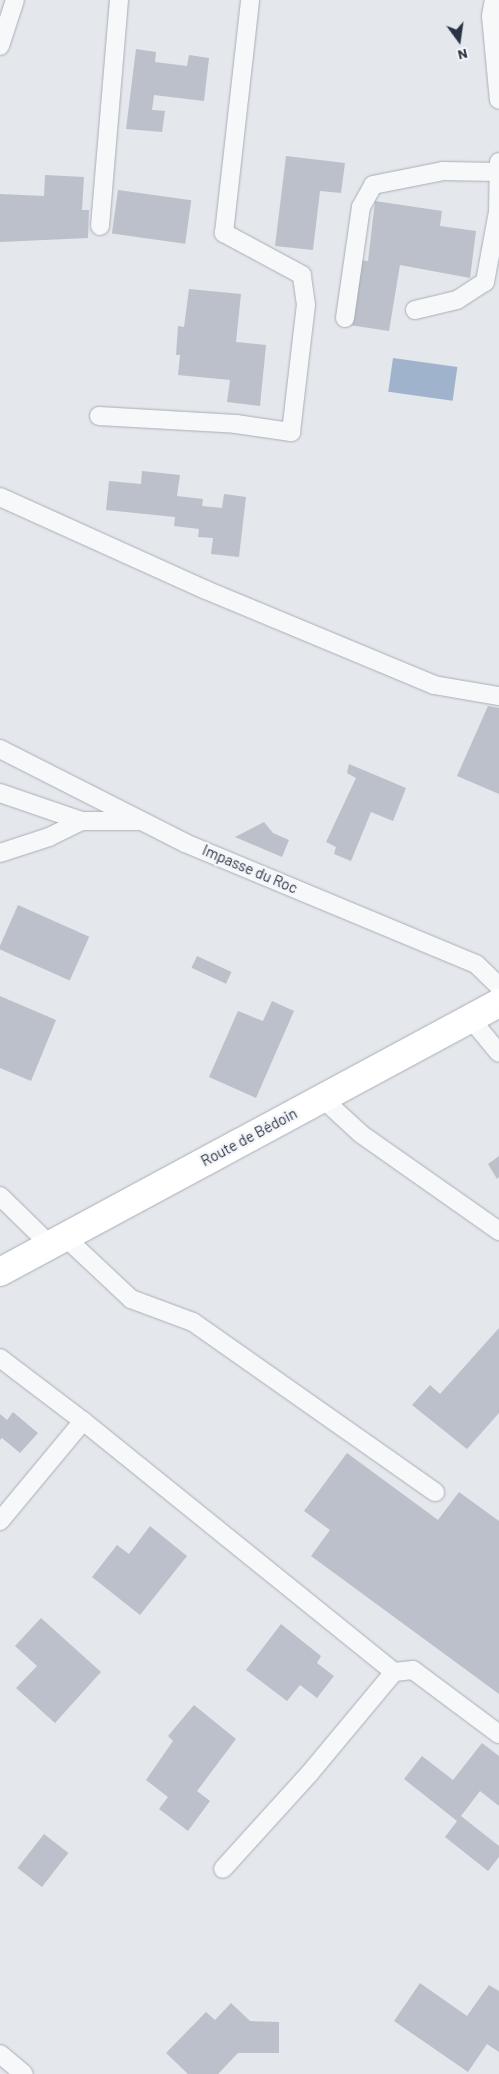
<!DOCTYPE html>
<html>
<head>
<meta charset="utf-8">
<style>
	body { margin:0 }
	#map { position:relative; width:499px; height:2074px; overflow:hidden; background:#e4e7ec; font-family:Barlow,sans-serif }
	div>[style] { position:absolute }
	.water>* { inset:0; background:#9fb4cc; transform-origin:0 0 }
	.building>* { inset:0; background:#bbc0ca; transform-origin:0 0 }
	.roads { filter:drop-shadow(0 0 1px #a9aeb7) drop-shadow(0 0 1px #a9aeb7) }
	.service>* { height:18px; margin:-9px; padding:0 9px; transform-origin:9px; border-radius:9px; background:#f7f8fa }
	.secondary>* { height:28px; margin:-14px; padding:0 14px; transform-origin:14px; border-radius:14px; background:#fff }
	span { translate:-50% -50%; white-space:nowrap; text-align:center; line-height:1.15; -webkit-text-stroke:5px #f4f6f9; paint-order:stroke }
	.street-label { font-size:15px; color:#2b3445 }
	.north { position:absolute; left:434px; top:15px; width:50px; height:50px; -webkit-text-stroke:4px #f4f6f9; paint-order:stroke; rotate:166deg; font-size:14px; font-weight:700; line-height:20px; text-align:center; color:#2b3445 }
	.north::after { content:''; display:block; margin:auto; width:18px; height:22px; background:#2b3445; clip-path:polygon(50% 0,100% 100%,50% 72%,0 100%) }
</style>
</head>
<body>
<div id="map">
	<div class="water">
		<i style="left:393px;top:358px;width:65px;height:34px;rotate:8deg"></i>
	</div>
	<div class="building">
		<i style="clip-path:polygon(136px 49px,156px 52px,155px 62px,187px 66px,189px 55px,209px 58px,204px 101px,154px 95px,152px 110px,165px 111px,162px 132px,126px 129px)"></i>
		<i style="clip-path:polygon(286px 156px,345px 163px,341px 193px,320px 191px,313px 250px,275px 246px)"></i>
		<i style="clip-path:polygon(45px 175px,84px 177px,82px 210px,89px 210px,88px 238px,0 242px,0 194px,44px 196px)"></i>
		<i style="left:118px;top:190px;width:74px;height:44px;rotate:8deg"></i>
		<i style="clip-path:polygon(375px 201px,442px 211px,440px 226px,476px 231px,470px 278px,400px 265px,389px 331px,349px 325px,358px 260px,368px 261px)"></i>
		<i style="clip-path:polygon(189px 289px,241px 294px,236px 342px,266px 345px,260px 406px,227px 402px,230px 380px,178px 375px,180px 355px,176px 355px,178px 326px,184px 327px)"></i>
		<i style="clip-path:polygon(142px 471px,180px 475px,177px 496px,203px 499px,202px 506px,222px 508px,224px 494px,246px 497px,239px 557px,211px 554px,213px 538px,198px 537px,199px 529px,174px 526px,175px 517px,106px 510px,109px 481px,141px 484px)"></i>
		<i style="clip-path:polygon(488px 706px,499px 708px,499px 794px,457px 776px)"></i>
		<i style="clip-path:polygon(349px 764px,406px 788px,393px 821px,371px 812px,351px 861px,334px 854px,336px 847px,326px 842px,356px 778px,347px 773px)"></i>
		<i style="clip-path:polygon(264px 822px,273px 833px,289px 840px,282px 857px,235px 837px)"></i>
		<i style="left:18px;top:905px;width:78px;height:48px;rotate:24deg"></i>
		<i style="left:197px;top:956px;width:38px;height:13px;rotate:25deg"></i>
		<i style="clip-path:polygon(0 996px,56px 1020px,31px 1081px,0 1068px)"></i>
		<i style="clip-path:polygon(272px 1001px,294px 1011px,256px 1098px,209px 1077px,238px 1011px,263px 1021px)"></i>
		<i style="clip-path:polygon(499px 1156px,499px 1177px,497px 1179px,488px 1164px)"></i>
		<i style="clip-path:polygon(499px 1328px,499px 1413px,467px 1449px,412px 1405px,430px 1385px,440px 1394px)"></i>
		<i style="clip-path:polygon(13px 1412px,38px 1433px,20px 1453px,2px 1438px,0 1440px,0 1414px,7px 1420px)"></i>
		<i style="clip-path:polygon(347px 1453px,438px 1520px,459px 1492px,499px 1521px,499px 1694px,311px 1556px,330px 1530px,304px 1511px)"></i>
		<i style="clip-path:polygon(150px 1526px,187px 1556px,140px 1615px,92px 1577px,117px 1545px,129px 1554px)"></i>
		<i style="clip-path:polygon(41px 1618px,101px 1672px,55px 1723px,16px 1688px,37px 1666px,15px 1646px)"></i>
		<i style="clip-path:polygon(281px 1624px,321px 1656px,317px 1663px,334px 1676px,317px 1698px,300px 1685px,287px 1701px,246px 1670px)"></i>
		<i style="clip-path:polygon(194px 1705px,236px 1739px,197px 1791px,210px 1801px,188px 1831px,159px 1809px,168px 1797px,146px 1780px,173px 1741px,168px 1736px)"></i>
		<i style="clip-path:polygon(482px 1743px,499px 1756px,499px 1806px,480px 1791px,461px 1816px,499px 1846px,499px 1857px,488px 1871px,445px 1837px,457px 1821px,404px 1779px,422px 1756px,453px 1780px)"></i>
		<i style="left:44px;top:1834px;width:31px;height:43px;rotate:38deg"></i>
		<i style="clip-path:polygon(420px 1983px,467px 2016px,489px 1985px,499px 1991px,499px 2052px,487px 2044px,468px 2072px,394px 2021px)"></i>
		<i style="clip-path:polygon(231px 2003px,250px 2021px,279px 2022px,279px 2053px,238px 2053px,218px 2074px,188px 2074px,166px 2053px,206px 2012px,215px 2020px)"></i>
	</div>
	<div class="roads">
		<div class="service">
			<i style="left:494px;top:0;width:16px;rotate:101deg"></i>
			<i style="left:491px;top:16px;width:84px;rotate:84.6deg"></i>
			<i style="left:0;top:46px;width:48px;rotate:-71.9deg"></i>
			<i style="left:100px;top:226px;width:227px;rotate:-85.2deg"></i>
			<i style="left:415px;top:310px;width:43px;rotate:-13.4deg"></i>
			<i style="left:457px;top:300px;width:33px;rotate:-33deg"></i>
			<i style="left:485px;top:282px;width:71px;rotate:-79.5deg"></i>
			<i style="left:498px;top:212px;width:50px;rotate:-88.9deg"></i>
			<i style="left:345px;top:318px;width:112px;rotate:-81.8deg"></i>
			<i style="left:361px;top:207px;width:25px;rotate:-61deg"></i>
			<i style="left:373px;top:185px;width:71px;rotate:-11.3deg"></i>
			<i style="left:443px;top:171px;width:54px;rotate:1.1deg"></i>
			<i style="left:99px;top:416px;width:137px;rotate:3.3deg"></i>
			<i style="left:236px;top:424px;width:56px;rotate:8.3deg"></i>
			<i style="left:291px;top:432px;width:128px;rotate:-83.3deg"></i>
			<i style="left:306px;top:305px;width:30px;rotate:-98deg"></i>
			<i style="left:302px;top:275px;width:89px;rotate:-151.7deg"></i>
			<i style="left:224px;top:233px;width:234px;rotate:-83.6deg"></i>
			<i style="left:0;top:497px;width:226px;rotate:24.3deg"></i>
			<i style="left:206px;top:590px;width:247px;rotate:22.6deg"></i>
			<i style="left:434px;top:685px;width:66px;rotate:9.6deg"></i>
			<i style="left:0;top:749px;width:208px;rotate:26.9deg"></i>
			<i style="left:185px;top:843px;width:315px;rotate:22.6deg"></i>
			<i style="left:476px;top:964px;width:32px;rotate:44deg"></i>
			<i style="left:0;top:793px;width:87px;rotate:18.9deg"></i>
			<i style="left:0;top:853px;width:52px;rotate:-18.1deg"></i>
			<i style="left:49px;top:837px;width:37px;rotate:-26deg"></i>
			<i style="left:82px;top:821px;width:56px"></i>
			<i style="left:470px;top:1018px;width:45px;rotate:50.4deg"></i>
			<i style="left:322px;top:1098px;width:53px;rotate:42.7deg"></i>
			<i style="left:361px;top:1134px;width:169px;rotate:35.1deg"></i>
			<i style="left:0;top:1196px;width:70px;rotate:44.4deg"></i>
			<i style="left:65px;top:1237px;width:91px;rotate:43.2deg"></i>
			<i style="left:131px;top:1299px;width:66px;rotate:20.4deg"></i>
			<i style="left:193px;top:1322px;width:296px;rotate:35.1deg"></i>
			<i style="left:0;top:1358px;width:104px;rotate:37.2deg"></i>
			<i style="left:83px;top:1421px;width:400px;rotate:38.9deg"></i>
			<i style="left:394px;top:1672px;width:133px;rotate:129.8deg"></i>
			<i style="left:309px;top:1774px;width:128px;rotate:132.2deg"></i>
			<i style="left:0;top:1521px;width:130px;rotate:-50.3deg"></i>
			<i style="left:394px;top:1672px;width:19px;rotate:-6deg"></i>
			<i style="left:413px;top:1670px;width:107px;rotate:36.7deg"></i>
			<i style="left:0;top:2054px;width:31px;rotate:40deg"></i>
		</div>
		<div class="secondary">
			<i style="left:0;top:1272px;width:567px;rotate:-28.33deg"></i>
		</div>
	</div>
	<div class="street-label">
		<span style="left:250px;top:869px;rotate:23deg">Impasse du Roc</span>
		<span style="left:249px;top:1137px;rotate:-28deg">Route de Bédoin</span>
	</div>
	<div class="north">N</div>
</div>
</body>
</html>
